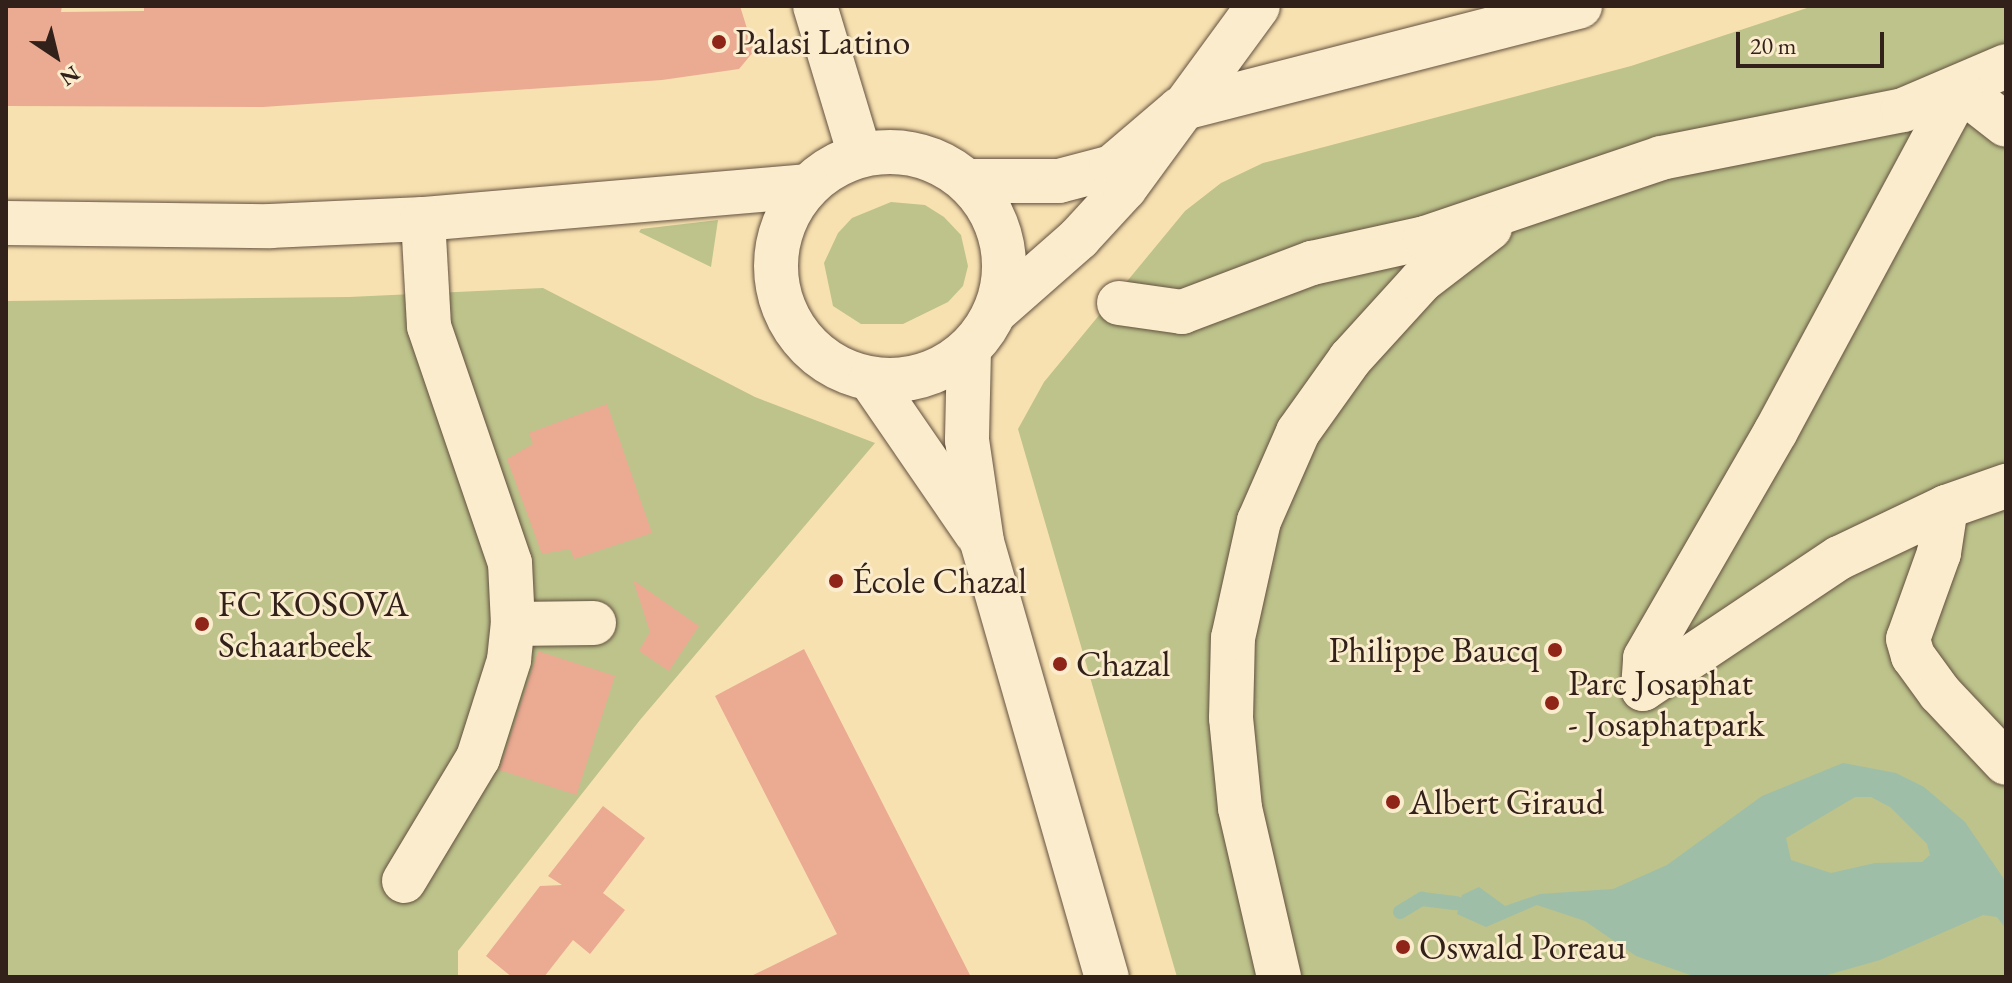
<!DOCTYPE html>
<html>
<head>
<meta charset="utf-8">
<style>
	body { margin:0 }
	#map { position:relative; width:2012px; height:983px; overflow:hidden; background:#f8e1b0; font-family:"EB Garamond",serif }
	div>[style] { position:absolute }
	.green>* { inset:0; background:#bdc38b }
	.water>* { inset:0; background:#9ebea8 }
	.stream>* { height:14px; margin:-7px; padding:0 7px; transform-origin:7px; border-radius:7px; background:#9ebea8 }
	.building>* { inset:0; background:#ebaa92; transform-origin:0 0 }
	.roads { filter:drop-shadow(0 0 2px #635140) drop-shadow(0 0 2px #635140) }
	.minor>* { height:44px; margin:-22px; padding:0 22px; transform-origin:22px; border-radius:22px; background:#faeccc }
	.minor>.ring { margin:-22px; padding:0; box-sizing:content-box; background:none; border:44px solid #faeccc; border-radius:50% }
	.dots>* { width:22px; height:22px; translate:-50% -50%; box-sizing:border-box; border:4px solid #faeccc; border-radius:50% }
	span { translate:-50% -50%; white-space:nowrap; text-align:center; line-height:1.15; -webkit-text-stroke:6px #faeccc; paint-order:stroke }
	.poi-label { font-size:36px; color:#31211a }
	.left { translate:0 -50%; text-align:left }
	.right { translate:-100% -50%; text-align:right }
	.frame { position:absolute; inset:0; border:8px solid #31211a; pointer-events:none }
	.north { position:absolute; left:16px; top:16px; width:80px; height:80px; -webkit-text-stroke:6px #faeccc; paint-order:stroke; rotate:145deg; font-size:22px; font-weight:700; line-height:32px; text-align:center; color:#31211a }
	.north::after { content:''; display:block; margin:auto; width:28px; height:36px; background:#31211a; clip-path:polygon(50% 0,100% 100%,50% 72%,0 100%) }
	.scale { position:absolute; left:1736px; top:32px; width:148px; height:36px; box-sizing:border-box; border:4px solid #31211a; border-top:0; padding-left:10px; font-size:24px; line-height:28px; white-space:nowrap; color:#31211a; -webkit-text-stroke:6px #faeccc; paint-order:stroke }
</style>
</head>
<body>
<div id="map">
	<div class="green">
		<i style="clip-path:polygon(1813px 6px,2006px 6px,2006px 977px,1177px 977px,1018px 429px,1044px 382px,1185px 211px,1221px 183px,1263px 163px,1631px 66px)"></i>
		<i style="clip-path:polygon(891px 202px,925px 205px,944px 217px,961px 235px,968px 266px,963px 286px,948px 302px,903px 324px,861px 324px,833px 306px,824px 263px,838px 233px,852px 218px)"></i>
		<i style="clip-path:polygon(718px 220px,711px 267px,639px 232px,641px 229px)"></i>
		<i style="clip-path:polygon(543px 288px,755px 397px,875px 443px,640px 720px,458px 951px,458px 977px,6px 977px,6px 301px,349px 297px)"></i>
	</div>
	<div class="water">
		<i style="clip-path:polygon(evenodd,1843px 763px,1896px 773px,1924px 787px,1965px 822px,2006px 882px,2006px 929px,1997px 917px,1983px 915px,1880px 960px,1820px 977px,1696px 977px,1636px 956px,1585px 921px,1537px 905px,1486px 927px,1457px 914px,1462px 895px,1479px 887px,1505px 906px,1540px 894px,1613px 889px,1667px 865px,1762px 796px,1843px 763px,1855px 797px,1871px 797px,1890px 807px,1927px 844px,1930px 855px,1922px 862px,1875px 863px,1831px 873px,1791px 860px,1786px 838px,1855px 797px)"></i>
	</div>
	<div class="stream">
		<i style="left:1400px;top:912px;width:26px;rotate:-31deg"></i>
		<i style="left:1422px;top:899px;width:35px;rotate:7deg"></i>
	</div>
	<div class="building">
		<i style="clip-path:polygon(6px 6px,62px 6px,61px 12px,144px 11px,144px 6px,740px 6px,754px 51px,739px 69px,662px 80px,263px 107px,6px 106px)"></i>
		<i style="clip-path:polygon(607px 404px,652px 533px,574px 559px,570px 549px,542px 554px,507px 459px,533px 444px,529px 433px)"></i>
		<i style="clip-path:polygon(633px 580px,699px 626px,669px 671px,639px 651px,650px 632px)"></i>
		<i style="clip-path:polygon(804px 649px,971px 977px,749px 977px,837px 934px,715px 696px)"></i>
		<i style="left:538px;top:651px;width:81px;height:125px;rotate:18deg"></i>
		<i style="clip-path:polygon(603px 806px,645px 838px,603px 893px,625px 910px,590px 954px,573px 940px,544px 977px,512px 977px,486px 956px,540px 886px,562px 885px,548px 876px)"></i>
	</div>
	<div class="roads">
		<div class="minor">
			<i style="left:815px;top:6px;width:156px;rotate:73.2deg"></i>
			<i style="left:1960px;top:89px;width:58px;rotate:38deg"></i>
			<i class="ring" style="left:776px;top:152px;width:184px;height:184px"></i>
			<i style="left:968px;top:181px;width:91px"></i>
			<i style="left:1059px;top:181px;width:55px;rotate:-14.8deg"></i>
			<i style="left:1112px;top:167px;width:89px;rotate:-40.5deg"></i>
			<i style="left:1180px;top:109px;width:413px;rotate:-14.4deg"></i>
			<i style="left:6px;top:223px;width:264px;rotate:0.7deg"></i>
			<i style="left:270px;top:226px;width:153px;rotate:-2.6deg"></i>
			<i style="left:423px;top:219px;width:386px;rotate:-4.9deg"></i>
			<i style="left:1119px;top:303px;width:64px;rotate:8.1deg"></i>
			<i style="left:1182px;top:312px;width:139px;rotate:-20.7deg"></i>
			<i style="left:1312px;top:263px;width:116px;rotate:-12.5deg"></i>
			<i style="left:1425px;top:238px;width:249px;rotate:-18.7deg"></i>
			<i style="left:1661px;top:158px;width:247px;rotate:-11.2deg"></i>
			<i style="left:1903px;top:110px;width:112px;rotate:-23.1deg"></i>
			<i style="left:996px;top:311px;width:111px;rotate:-41.3deg"></i>
			<i style="left:1079px;top:238px;width:68px;rotate:-47.4deg"></i>
			<i style="left:1125px;top:188px;width:225px;rotate:-53.8deg"></i>
			<i style="left:969px;top:350px;width:90px;rotate:91.3deg"></i>
			<i style="left:967px;top:440px;width:103px;rotate:81.6deg"></i>
			<i style="left:982px;top:542px;width:453px;rotate:74deg"></i>
			<i style="left:871px;top:380px;width:186px;rotate:55.5deg"></i>
			<i style="left:1946px;top:507px;width:47px;rotate:98.7deg"></i>
			<i style="left:1939px;top:553px;width:91px;rotate:109.8deg"></i>
			<i style="left:1908px;top:639px;width:18px;rotate:74deg"></i>
			<i style="left:1913px;top:656px;width:46px;rotate:53.9deg"></i>
			<i style="left:1940px;top:693px;width:96px;rotate:46.7deg"></i>
			<i style="left:513px;top:624px;width:81px;rotate:-0.7deg"></i>
			<i style="left:1643px;top:689px;width:31px;rotate:-86deg"></i>
			<i style="left:1645px;top:658px;width:262px;rotate:-60deg"></i>
			<i style="left:1776px;top:431px;width:388px;rotate:-61.7deg"></i>
			<i style="left:1643px;top:689px;width:236px;rotate:-33.8deg"></i>
			<i style="left:1839px;top:558px;width:119px;rotate:-25.5deg"></i>
			<i style="left:1946px;top:507px;width:64px;rotate:-19.3deg"></i>
			<i style="left:404px;top:881px;width:144px;rotate:-59deg"></i>
			<i style="left:478px;top:758px;width:103px;rotate:-72.4deg"></i>
			<i style="left:509px;top:660px;width:36px;rotate:-84deg"></i>
			<i style="left:513px;top:624px;width:61px;rotate:-92.8deg"></i>
			<i style="left:510px;top:563px;width:250px;rotate:-108.9deg"></i>
			<i style="left:429px;top:326px;width:107px;rotate:-93.2deg"></i>
			<i style="left:1279px;top:977px;width:173px;rotate:-103deg"></i>
			<i style="left:1240px;top:808px;width:90px;rotate:-95.7deg"></i>
			<i style="left:1231px;top:718px;width:80px;rotate:-88.6deg"></i>
			<i style="left:1233px;top:638px;width:120px;rotate:-77.5deg"></i>
			<i style="left:1259px;top:521px;width:97px;rotate:-66.3deg"></i>
			<i style="left:1298px;top:432px;width:90px;rotate:-54.5deg"></i>
			<i style="left:1350px;top:359px;width:105px;rotate:-47.7deg"></i>
			<i style="left:1421px;top:281px;width:87px;rotate:-37.5deg"></i>
		</div>
	</div>
	<div class="dots">
		<i style="left:719px;top:42px;background:#8f2418"></i>
		<i style="left:836px;top:581px;background:#8f2418"></i>
		<i style="left:202px;top:624px;background:#8f2418"></i>
		<i style="left:1555px;top:650px;background:#8f2418"></i>
		<i style="left:1060px;top:664px;background:#8f2418"></i>
		<i style="left:1552px;top:703px;background:#8f2418"></i>
		<i style="left:1393px;top:802px;background:#8f2418"></i>
		<i style="left:1403px;top:947px;background:#8f2418"></i>
	</div>
	<div class="poi-label">
		<span class="left" style="left:735px;top:42px">Palasi Latino</span>
		<span class="left" style="left:852px;top:581px">École Chazal</span>
		<span class="left" style="left:218px;top:624px">FC KOSOVA<br>Schaarbeek</span>
		<span class="right" style="left:1539px;top:650px">Philippe Baucq</span>
		<span class="left" style="left:1076px;top:664px">Chazal</span>
		<span class="left" style="left:1568px;top:703px">Parc Josaphat<br>- Josaphatpark</span>
		<span class="left" style="left:1409px;top:802px">Albert Giraud</span>
		<span class="left" style="left:1419px;top:947px">Oswald Poreau</span>
	</div>
	<div class="frame"></div>
	<div class="north">N</div>
	<div class="scale">20 m</div>
</div>
</body>
</html>
